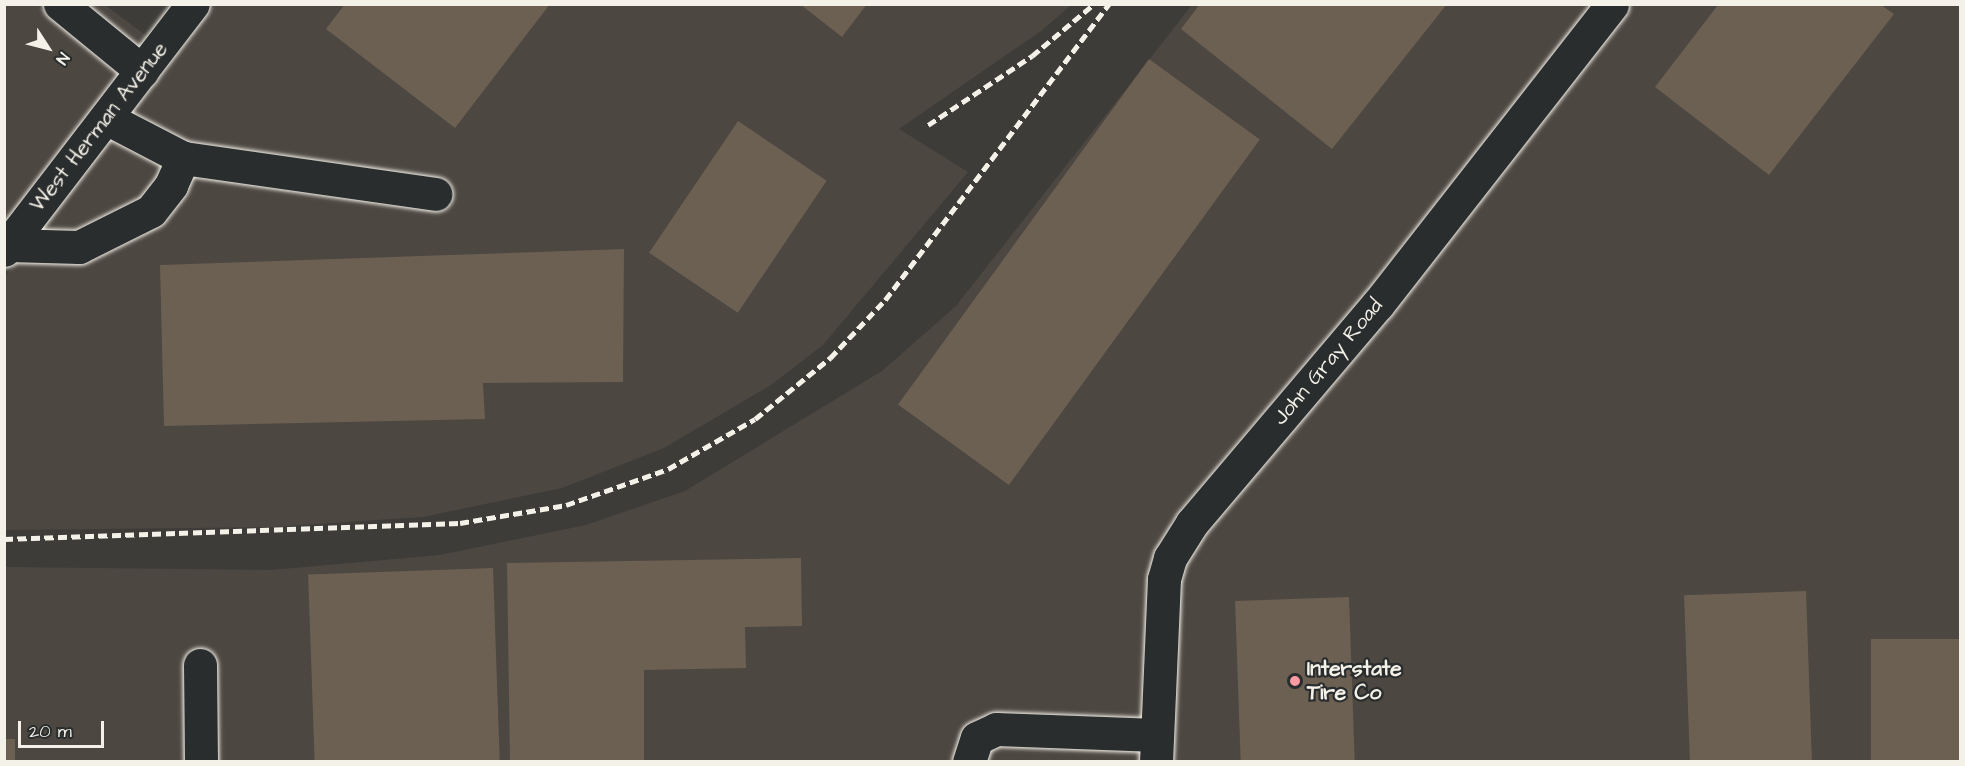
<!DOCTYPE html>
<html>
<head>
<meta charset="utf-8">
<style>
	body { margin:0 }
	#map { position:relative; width:1965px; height:766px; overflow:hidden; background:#3e3c39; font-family:"Architects Daughter",sans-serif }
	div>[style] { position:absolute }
	.built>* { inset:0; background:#4c4741 }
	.building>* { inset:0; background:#6c6053; transform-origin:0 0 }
	.roads { filter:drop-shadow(0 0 2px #f4f1e8) drop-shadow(0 0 2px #f4f1e8) }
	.minor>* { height:33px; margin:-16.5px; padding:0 16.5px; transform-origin:16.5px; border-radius:16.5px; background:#2a2d2e }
	.rail>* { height:4.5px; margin-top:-2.25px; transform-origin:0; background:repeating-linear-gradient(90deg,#f4f1e8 0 9px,transparent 0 13.5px) }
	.dots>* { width:16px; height:16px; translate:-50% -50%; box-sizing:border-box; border:3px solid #2a2d2e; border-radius:50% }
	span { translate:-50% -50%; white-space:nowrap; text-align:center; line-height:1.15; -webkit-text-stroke:4.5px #2a2d2e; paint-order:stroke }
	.street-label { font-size:21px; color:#f4f1e8 }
	.poi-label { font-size:21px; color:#f4f1e8; font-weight:700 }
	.left { translate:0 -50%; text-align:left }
	.frame { position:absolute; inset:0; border:6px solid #f4f1e8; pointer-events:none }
	.north { position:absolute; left:18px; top:18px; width:60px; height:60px; -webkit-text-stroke:4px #2a2d2e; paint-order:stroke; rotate:126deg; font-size:16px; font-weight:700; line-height:24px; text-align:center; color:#f4f1e8 }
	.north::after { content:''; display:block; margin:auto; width:21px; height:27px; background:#f4f1e8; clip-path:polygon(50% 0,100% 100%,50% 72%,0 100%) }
	.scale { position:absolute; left:18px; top:721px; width:86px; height:27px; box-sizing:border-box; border:3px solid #f4f1e8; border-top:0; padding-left:8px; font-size:18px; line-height:21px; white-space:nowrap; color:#f4f1e8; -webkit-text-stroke:4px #2a2d2e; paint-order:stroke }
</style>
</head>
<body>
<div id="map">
	<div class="built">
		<i style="clip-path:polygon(5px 5px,37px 5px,121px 72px,5px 223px)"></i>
		<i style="clip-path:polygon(83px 5px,105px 5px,148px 37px,138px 49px)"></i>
		<i style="clip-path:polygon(215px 5px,1071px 5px,1041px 31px,899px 129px,968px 172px,823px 345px,771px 385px,664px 448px,562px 488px,423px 517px,272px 527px,5px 530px,4px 278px)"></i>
		<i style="clip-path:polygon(1192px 5px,1592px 5px,1365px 293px,1170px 523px,1141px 761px,5px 762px,5px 567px,271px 570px,440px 555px,586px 525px,685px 491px,882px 371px,956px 306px)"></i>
		<i style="clip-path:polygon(1634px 5px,1960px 5px,1960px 761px,1172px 762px,1180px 583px,1185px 566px,1206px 533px,1391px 314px)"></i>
	</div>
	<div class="building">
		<i style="clip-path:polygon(345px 4px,550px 4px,455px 128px,326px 29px)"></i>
		<i style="clip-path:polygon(800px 4px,867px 4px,842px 37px)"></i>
		<i style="clip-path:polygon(1200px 4px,1447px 4px,1332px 149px,1181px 29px)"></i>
		<i style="clip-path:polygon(1718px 5px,1881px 5px,1894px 14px,1769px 175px,1655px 87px)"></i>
		<i style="left:1149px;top:59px;width:137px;height:427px;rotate:36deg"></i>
		<i style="left:738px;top:121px;width:107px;height:159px;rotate:34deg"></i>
		<i style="clip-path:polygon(624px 249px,623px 382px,483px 383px,485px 419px,164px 426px,160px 265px)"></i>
		<i style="clip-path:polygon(801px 558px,802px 626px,745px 627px,746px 668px,644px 670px,644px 762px,510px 762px,507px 563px)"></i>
		<i style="left:493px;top:568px;width:194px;height:185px;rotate:88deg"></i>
		<i style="left:1806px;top:591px;width:171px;height:122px;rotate:88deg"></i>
		<i style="left:1349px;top:597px;width:165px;height:114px;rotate:88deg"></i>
		<i style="left:1960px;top:639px;width:123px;height:89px;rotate:90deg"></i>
		<i style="left:15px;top:739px;width:23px;height:10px;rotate:90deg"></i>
	</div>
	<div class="roads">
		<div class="minor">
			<i style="left:60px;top:4px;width:106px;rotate:39.3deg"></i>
			<i style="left:183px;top:158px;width:255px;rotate:8.1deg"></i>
			<i style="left:8px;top:245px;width:71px;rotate:1.6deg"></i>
			<i style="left:79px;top:247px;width:80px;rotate:-26.6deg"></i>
			<i style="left:151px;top:211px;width:33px;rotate:-52deg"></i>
			<i style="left:171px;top:185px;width:30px;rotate:-66deg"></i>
			<i style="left:183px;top:158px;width:87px;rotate:-152.5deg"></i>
			<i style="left:4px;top:250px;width:310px;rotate:-52.5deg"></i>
			<i style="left:200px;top:665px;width:97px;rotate:89.4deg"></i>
			<i style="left:969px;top:762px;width:25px;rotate:-72deg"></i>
			<i style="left:977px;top:738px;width:21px;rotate:-25deg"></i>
			<i style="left:996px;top:729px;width:161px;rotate:2.1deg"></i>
			<i style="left:1156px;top:762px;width:183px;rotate:-87.5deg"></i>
			<i style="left:1164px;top:579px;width:22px;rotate:-74deg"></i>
			<i style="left:1170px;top:558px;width:41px;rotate:-57.8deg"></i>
			<i style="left:1192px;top:523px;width:287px;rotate:-49.7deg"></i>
			<i style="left:1378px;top:304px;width:380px;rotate:-52deg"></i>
		</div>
	</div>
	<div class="rail">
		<i style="left:928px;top:125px;width:125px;rotate:-33.6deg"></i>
		<i style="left:1032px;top:56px;width:81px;rotate:-40deg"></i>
		<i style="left:4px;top:539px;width:456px;rotate:-2deg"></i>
		<i style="left:460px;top:523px;width:108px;rotate:-9.6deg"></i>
		<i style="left:566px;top:505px;width:108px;rotate:-19.4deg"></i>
		<i style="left:668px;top:469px;width:100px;rotate:-29.9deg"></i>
		<i style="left:755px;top:419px;width:97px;rotate:-39.1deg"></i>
		<i style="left:830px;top:358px;width:80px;rotate:-46.5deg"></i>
		<i style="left:885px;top:300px;width:371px;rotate:-52.9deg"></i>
	</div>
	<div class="dots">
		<i style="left:1295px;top:681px;background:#ff9aa2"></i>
	</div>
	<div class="street-label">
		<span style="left:99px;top:127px;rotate:-52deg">West Herman Avenue</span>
		<span style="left:1328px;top:362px;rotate:-50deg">John Gray Road</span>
	</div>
	<div class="poi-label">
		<span class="left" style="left:1307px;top:681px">Interstate<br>Tire Co</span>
	</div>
	<div class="frame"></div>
	<div class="north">N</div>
	<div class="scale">20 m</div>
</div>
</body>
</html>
